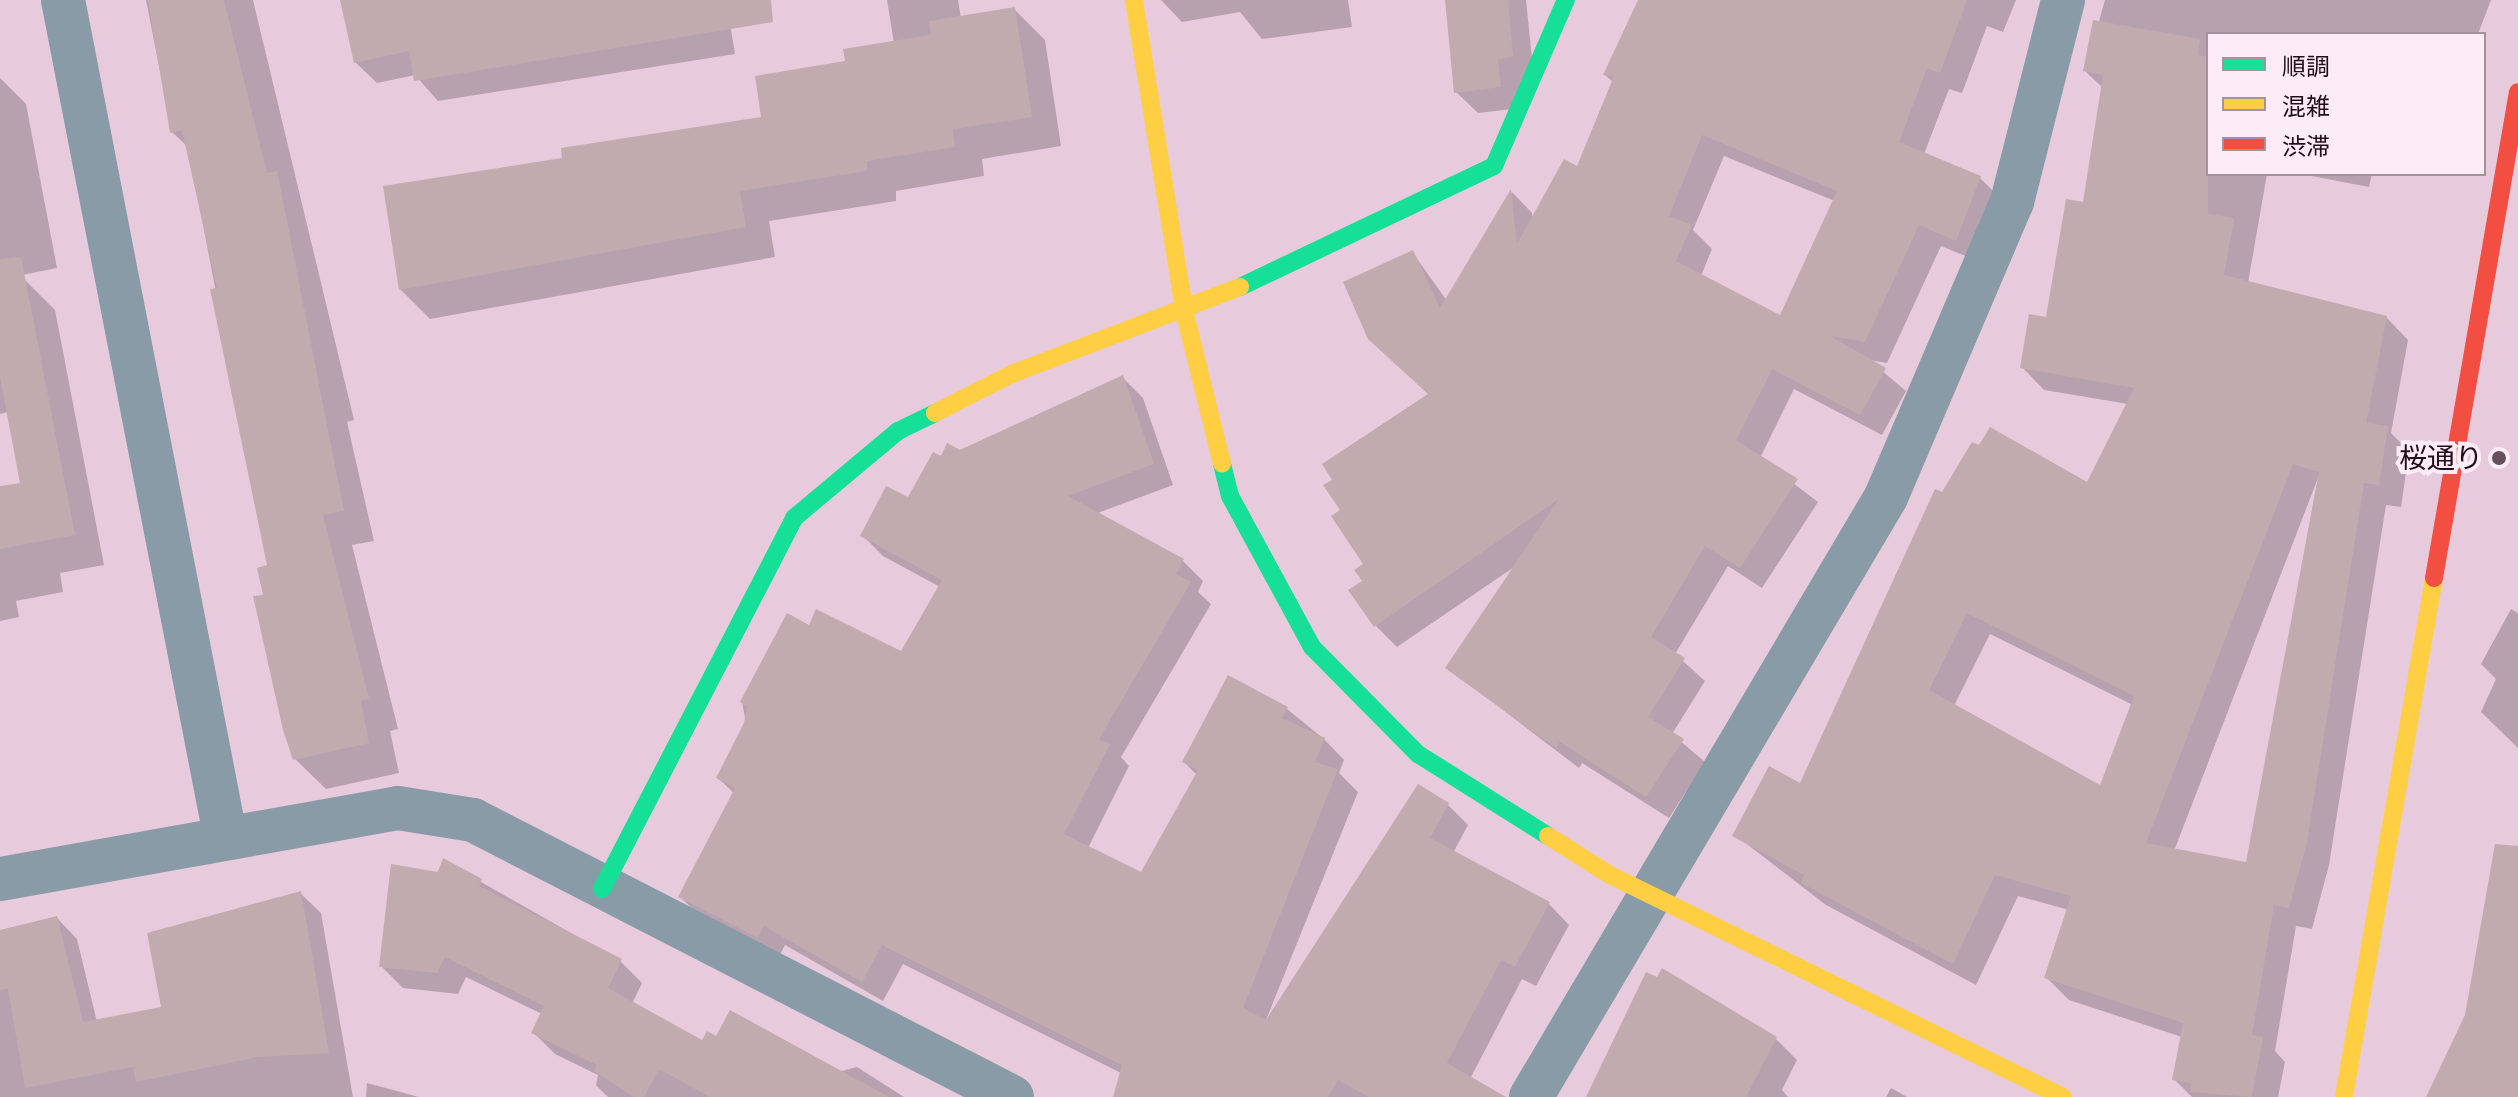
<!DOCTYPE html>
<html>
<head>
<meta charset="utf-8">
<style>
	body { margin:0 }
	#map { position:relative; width:2518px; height:1097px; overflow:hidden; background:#e7cadb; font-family:Ubuntu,"Noto Sans JP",sans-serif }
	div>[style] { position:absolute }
	.shadow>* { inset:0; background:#0003 }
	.building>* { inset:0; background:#c2abae }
	.street>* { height:44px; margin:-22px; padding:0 22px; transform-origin:22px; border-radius:22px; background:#8a9ba8 }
	.fast>* { height:18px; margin:-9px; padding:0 9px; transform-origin:9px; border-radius:9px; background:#16e098 }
	.slow>* { height:18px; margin:-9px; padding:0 9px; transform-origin:9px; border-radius:9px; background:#ffcf43 }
	.jam>* { height:18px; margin:-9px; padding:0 9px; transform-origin:9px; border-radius:9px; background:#f24e42 }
	.dots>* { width:22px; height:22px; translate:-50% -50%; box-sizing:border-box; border:4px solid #fcecf5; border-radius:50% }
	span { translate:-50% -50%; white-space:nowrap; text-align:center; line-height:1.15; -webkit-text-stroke:8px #fcecf5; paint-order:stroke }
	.poi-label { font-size:28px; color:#200e19 }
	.right { translate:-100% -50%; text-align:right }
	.legend { position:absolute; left:2206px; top:32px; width:280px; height:144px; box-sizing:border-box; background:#fcecf5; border:2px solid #a4939d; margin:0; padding:10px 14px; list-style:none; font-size:24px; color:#200e19 }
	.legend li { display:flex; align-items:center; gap:16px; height:40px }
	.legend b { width:40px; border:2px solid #a4939d }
</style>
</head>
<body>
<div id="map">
	<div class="shadow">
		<i style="clip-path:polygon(146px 0,253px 0,354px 420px,347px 422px,374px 541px,352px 545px,398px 729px,390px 731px,399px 773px,326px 789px,295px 759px,265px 597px,269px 567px,188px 147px,172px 132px)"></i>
		<i style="clip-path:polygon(342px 0,726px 0,735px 54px,438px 101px,415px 75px,377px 83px,355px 62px)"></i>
		<i style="clip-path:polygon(887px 0,958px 0,961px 18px,1015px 10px,1045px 40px,1061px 146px,982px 159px,984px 176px,896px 191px,896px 201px,769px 221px,775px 257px,430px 319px,400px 289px,565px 159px,763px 119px,848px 63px,894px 43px)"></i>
		<i style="clip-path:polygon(1348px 0,1352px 27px,1262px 39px,1240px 12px,1182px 22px,1161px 0)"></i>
		<i style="clip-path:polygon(1447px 0,1526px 0,1534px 78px,1521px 108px,1478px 113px,1456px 92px)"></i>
		<i style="clip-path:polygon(evenodd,1640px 0,2016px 0,2003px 32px,1987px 26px,1962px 93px,1949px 89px,1924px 154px,1980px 178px,2002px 200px,1978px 261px,1941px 246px,1887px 363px,1869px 360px,1906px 391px,1882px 435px,1794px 389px,1760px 458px,1818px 502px,1762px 588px,1728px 566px,1675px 654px,1705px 681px,1672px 734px,1705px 762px,1669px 818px,1582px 763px,1579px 768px,1447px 667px,1517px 565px,1397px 647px,1375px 625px,1366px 564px,1342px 510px,1430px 395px,1413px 253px,1447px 301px,1512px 192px,1532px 213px,1534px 227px,1578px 168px,1613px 82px,1605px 75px,1640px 0,1724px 156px,1835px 201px,1781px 317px,1701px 276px,1712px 249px,1693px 230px,1724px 156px)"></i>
		<i style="clip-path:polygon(evenodd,2105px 0,2491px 0,2478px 34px,2208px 34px,2208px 174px,2267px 174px,2248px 283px,2386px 317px,2408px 340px,2391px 433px,2409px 451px,2401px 507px,2386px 505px,2329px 865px,2312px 929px,2296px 926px,2275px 1051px,2285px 1062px,2278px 1097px,2192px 1097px,2175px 1080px,2182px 1037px,2069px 1000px,2047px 978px,2069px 910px,2018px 896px,1976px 985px,1826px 905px,1735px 835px,1801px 785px,1942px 495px,2088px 485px,2128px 404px,2044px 390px,2022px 367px,2048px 319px,2084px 204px,2103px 88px,2085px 71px,2105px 0,2318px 478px,2247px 864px,2174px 851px,2318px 478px,2105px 0,1990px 634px,2133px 705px,2101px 788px,1954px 706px,1990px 634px)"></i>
		<i style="clip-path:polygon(0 78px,26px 104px,57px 268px,12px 277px,0 265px)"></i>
		<i style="clip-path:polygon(2301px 174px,2372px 174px,2369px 187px)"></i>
		<i style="clip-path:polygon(25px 280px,55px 310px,104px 565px,60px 573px,63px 592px,16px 601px,19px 617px,0 621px,0 488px,22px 484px,8px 412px,0 414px,0 284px)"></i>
		<i style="clip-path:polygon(1123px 378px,1143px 398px,1173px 485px,1095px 514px,1183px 561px,1203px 581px,1198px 592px,1211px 604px,1121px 757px,1129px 766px,1088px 848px,1142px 875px,1197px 775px,1184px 762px,1229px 678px,1287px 709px,1324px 739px,1344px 760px,1339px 773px,1358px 792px,1266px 1020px,1448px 805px,1468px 825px,1453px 853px,1549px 904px,1569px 925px,1536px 986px,1522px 979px,1469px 1081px,1476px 1097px,1148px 1097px,1121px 1073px,903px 964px,883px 1001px,785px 945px,779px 957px,701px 917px,680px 897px,734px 793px,718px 778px,746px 723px,742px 702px,810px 627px,902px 654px,940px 587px,883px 556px,863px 536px,909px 500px,942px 458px)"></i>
		<i style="clip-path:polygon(2511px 609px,2518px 613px,2518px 748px,2481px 712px,2496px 679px,2481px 664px)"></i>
		<i style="clip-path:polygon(444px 861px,620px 961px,642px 983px,632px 1004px,703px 1043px,838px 1072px,857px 1067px,904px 1097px,608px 1097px,596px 1085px,598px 1075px,555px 1054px,533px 1032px,542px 1014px,466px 977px,458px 994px,403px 988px,381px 966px)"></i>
		<i style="clip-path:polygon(300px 893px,321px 913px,353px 1097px,0 1097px,0 949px,57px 918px,77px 939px,97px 1022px,163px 1008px)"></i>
		<i style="clip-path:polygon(1776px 1039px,1797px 1060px,1782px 1090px,1788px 1097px,1587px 1097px)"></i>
		<i style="clip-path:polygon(367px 1083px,419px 1097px,366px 1097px)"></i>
		<i style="clip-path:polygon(1891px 1088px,1907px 1097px,1886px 1097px)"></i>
	</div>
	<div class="building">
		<i style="clip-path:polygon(148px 0,224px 0,267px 173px,277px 171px,344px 511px,323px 515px,369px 699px,361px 701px,369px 743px,293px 760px,283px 730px,253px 596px,263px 595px,257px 568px,267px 565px,210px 289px,217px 288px,182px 130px,170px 133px)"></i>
		<i style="clip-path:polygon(340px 0,771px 0,773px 22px,414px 81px,409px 51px,354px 63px)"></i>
		<i style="clip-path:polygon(1445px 0,1508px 0,1513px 57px,1498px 59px,1501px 87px,1454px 93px)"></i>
		<i style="clip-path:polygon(evenodd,1638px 0,1967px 0,1940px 73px,1927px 68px,1899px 142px,1981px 176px,1956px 241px,1919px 225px,1865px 342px,1830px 336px,1886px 368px,1860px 415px,1772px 369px,1736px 440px,1798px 479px,1740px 568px,1705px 546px,1651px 637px,1685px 658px,1648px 717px,1684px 739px,1646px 797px,1560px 742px,1556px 748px,1445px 668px,1559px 499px,1374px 627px,1348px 590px,1362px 581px,1354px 570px,1363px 564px,1331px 516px,1340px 510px,1323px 485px,1332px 480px,1322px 464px,1428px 394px,1368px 339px,1343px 282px,1413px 250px,1440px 308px,1511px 189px,1517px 244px,1564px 159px,1577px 166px,1614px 76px,1603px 75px,1638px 0,1702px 135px,1837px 191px,1780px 315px,1676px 261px,1692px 225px,1669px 216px,1702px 135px)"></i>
		<i style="clip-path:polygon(1015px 7px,1032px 117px,953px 129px,955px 147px,867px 161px,867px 171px,740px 191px,746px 227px,399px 290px,383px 186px,562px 158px,561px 148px,761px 117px,755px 76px,845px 61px,843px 49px,931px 35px,929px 21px)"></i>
		<i style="clip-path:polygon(evenodd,2093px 20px,2200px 39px,2198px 55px,2208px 57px,2208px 214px,2234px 218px,2224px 275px,2387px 316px,2366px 423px,2388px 426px,2379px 485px,2364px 483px,2307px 842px,2289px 908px,2274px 905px,2252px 1035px,2263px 1037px,2252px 1097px,2190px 1092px,2191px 1083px,2172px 1080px,2183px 1023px,2044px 978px,2071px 896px,1995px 875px,1953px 964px,1801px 883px,1804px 875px,1732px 836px,1769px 766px,1800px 783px,1935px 489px,1942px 492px,1972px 442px,1979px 445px,1990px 427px,2087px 482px,2134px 388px,2020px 368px,2029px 314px,2046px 317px,2066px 199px,2083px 202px,2103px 75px,2083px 71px,2093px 20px,2293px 464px,2319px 472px,2246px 862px,2146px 843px,2293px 464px,2093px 20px,1967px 613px,2134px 696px,2100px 785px,1929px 690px,1967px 613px)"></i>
		<i style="clip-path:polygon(21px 257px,75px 535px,0 549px,0 486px,20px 483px,0 377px,0 259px)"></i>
		<i style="clip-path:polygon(1123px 375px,1154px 464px,1068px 496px,1184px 559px,1176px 574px,1191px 582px,1099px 739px,1110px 744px,1064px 834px,1141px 872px,1198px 770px,1182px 762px,1228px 675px,1288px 707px,1282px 718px,1325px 738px,1315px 762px,1338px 769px,1243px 1008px,1266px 1020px,1418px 784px,1449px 803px,1430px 838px,1550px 902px,1515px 967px,1501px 960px,1447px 1063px,1506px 1097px,1369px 1097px,1338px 1080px,1328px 1097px,1113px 1097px,1122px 1065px,882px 945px,862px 982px,764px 926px,758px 938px,678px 897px,735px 788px,716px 778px,744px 723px,747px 706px,740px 702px,787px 613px,809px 625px,816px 609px,901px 651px,942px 580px,860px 536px,886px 486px,908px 497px,933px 452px,941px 456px,947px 443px,960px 450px)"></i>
		<i style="clip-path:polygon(2495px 844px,2518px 846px,2518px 1097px,2426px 1097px,2465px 1015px)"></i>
		<i style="clip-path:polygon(443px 858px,482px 879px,479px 886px,622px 959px,608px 988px,702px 1040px,707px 1031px,716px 1036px,730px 1010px,889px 1097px,710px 1097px,659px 1069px,644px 1097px,634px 1097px,594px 1071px,597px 1065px,531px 1033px,544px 1006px,445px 957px,437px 973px,379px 967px,391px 864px,438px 872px)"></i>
		<i style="clip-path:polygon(301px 891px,329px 1053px,258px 1057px,136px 1082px,133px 1067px,25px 1088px,8px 989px,0 990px,0 930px,57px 916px,83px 1022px,161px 1007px,147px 933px)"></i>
		<i style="clip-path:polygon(1662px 968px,1777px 1037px,1746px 1097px,1586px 1097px,1646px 972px,1657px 977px)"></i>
	</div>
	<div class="street">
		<i style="left:63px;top:0;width:851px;rotate:79.02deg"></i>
		<i style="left:0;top:879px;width:404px;rotate:-10.1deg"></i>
		<i style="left:398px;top:808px;width:76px;rotate:9.1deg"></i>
		<i style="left:473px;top:820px;width:606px;rotate:27.2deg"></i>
		<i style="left:1531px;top:1097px;width:697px;rotate:-59.39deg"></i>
		<i style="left:1886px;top:497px;width:321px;rotate:-66.9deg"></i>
		<i style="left:2012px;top:202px;width:208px;rotate:-75.8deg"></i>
	</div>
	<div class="fast">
		<i style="left:1240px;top:287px;width:281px;rotate:-25.5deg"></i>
		<i style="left:1494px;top:166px;width:181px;rotate:-66.6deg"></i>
		<i style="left:1222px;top:464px;width:33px;rotate:76deg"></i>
		<i style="left:1230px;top:496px;width:172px;rotate:61.5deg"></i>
		<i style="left:1312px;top:647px;width:151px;rotate:45.3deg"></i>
		<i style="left:1418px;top:754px;width:154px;rotate:32.2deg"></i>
		<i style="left:602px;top:889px;width:418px;rotate:-62.6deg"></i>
		<i style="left:794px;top:518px;width:136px;rotate:-39.9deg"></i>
		<i style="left:898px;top:431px;width:41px;rotate:-25.9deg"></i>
	</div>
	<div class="slow">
		<i style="left:1134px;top:0;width:318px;rotate:80.8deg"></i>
		<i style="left:1185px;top:314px;width:154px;rotate:76.1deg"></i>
		<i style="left:935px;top:413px;width:86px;rotate:-26.9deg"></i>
		<i style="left:1012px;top:374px;width:244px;rotate:-20.9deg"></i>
		<i style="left:1548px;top:836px;width:73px;rotate:32.2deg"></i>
		<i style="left:1610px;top:875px;width:504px;rotate:26.11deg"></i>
		<i style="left:2344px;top:1097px;width:527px;rotate:-80.16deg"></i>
	</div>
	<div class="jam">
		<i style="left:2434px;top:578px;width:493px;rotate:-80.2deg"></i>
	</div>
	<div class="dots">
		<i style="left:2499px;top:458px;background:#66505d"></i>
	</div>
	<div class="poi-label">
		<span class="right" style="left:2483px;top:458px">桜通り</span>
	</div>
	<ul class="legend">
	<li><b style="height:10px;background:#16e098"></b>順調</li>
	<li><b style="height:10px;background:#ffcf43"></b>混雑</li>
	<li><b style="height:10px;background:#f24e42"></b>渋滞</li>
	</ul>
</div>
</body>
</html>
